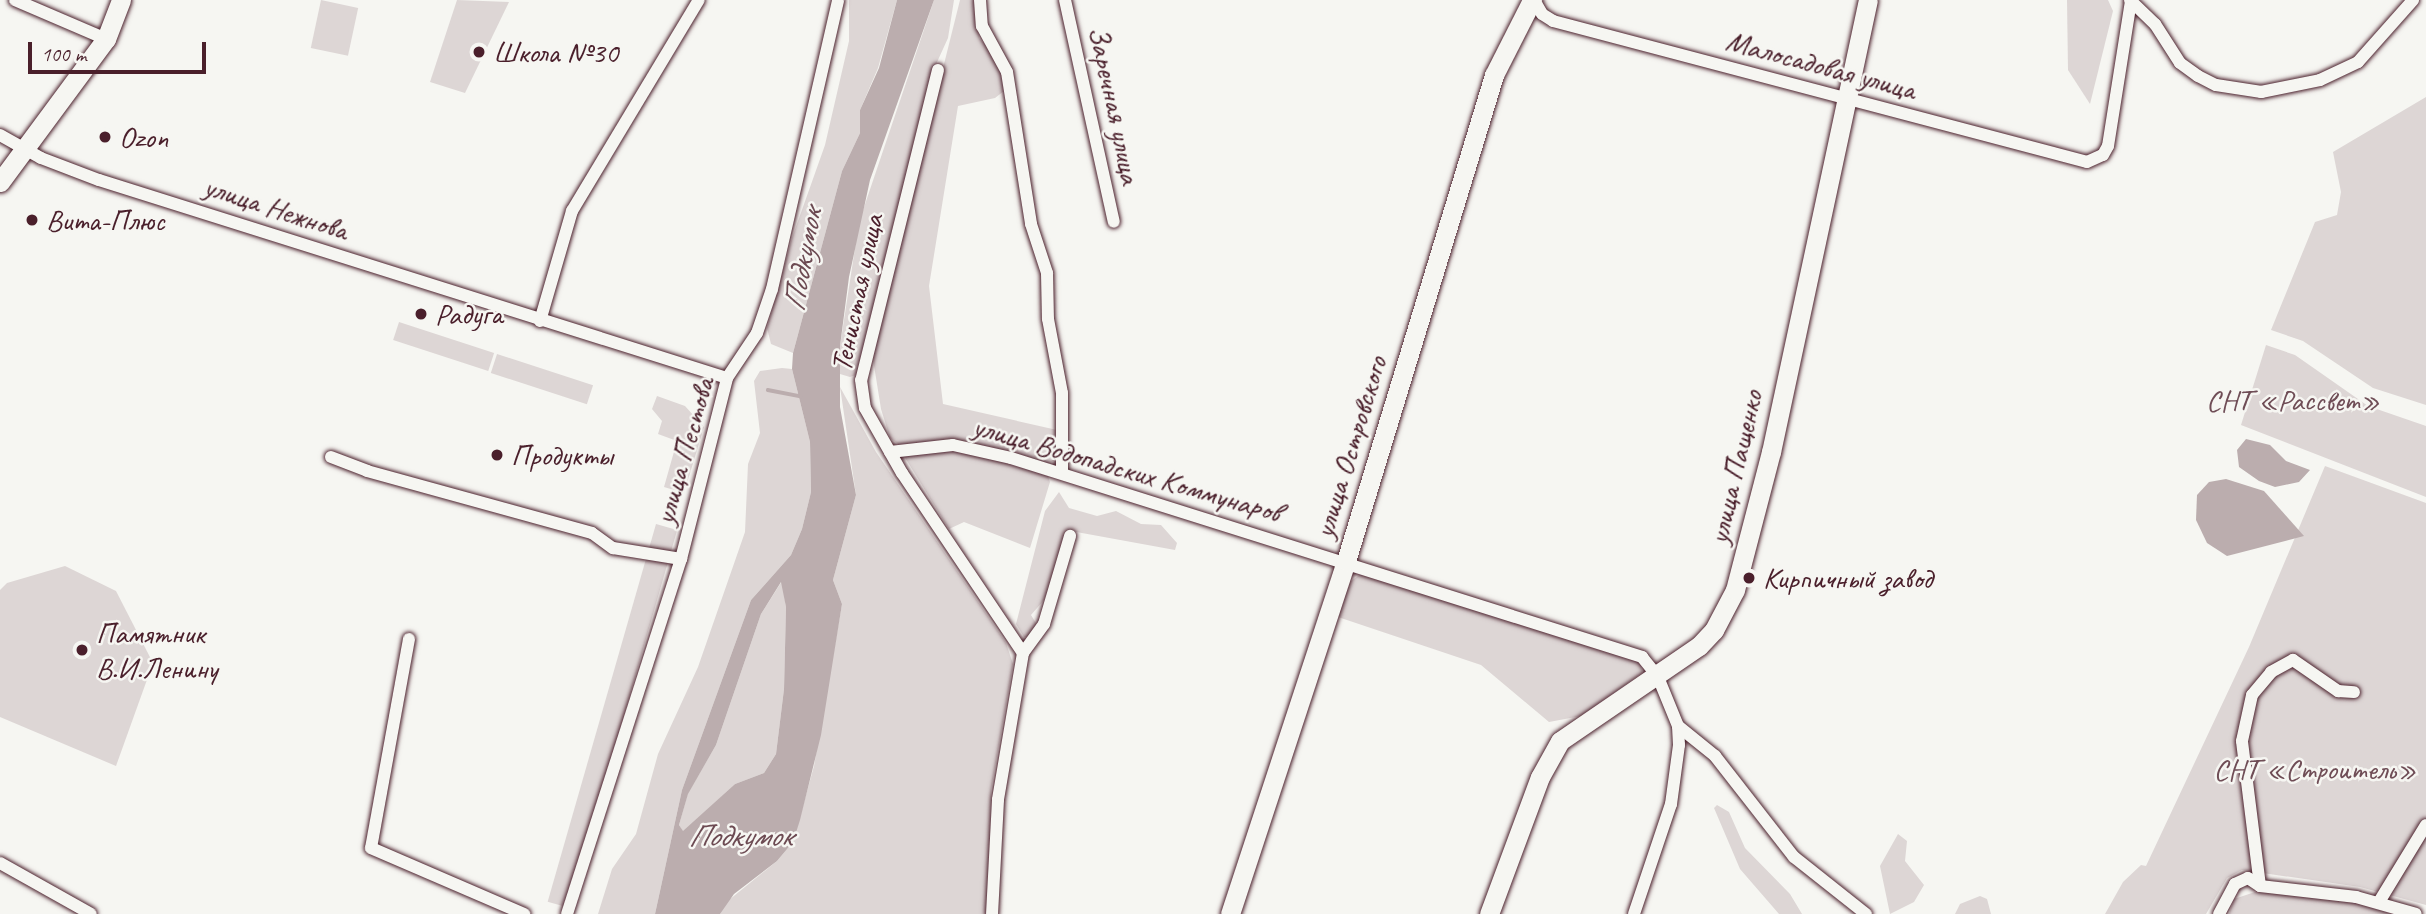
<!DOCTYPE html>
<html>
<head>
<meta charset="utf-8">
<style>
	body { margin:0 }
	#map { position:relative; width:2426px; height:914px; overflow:hidden; background:#f6f6f2; font-family:Caveat,sans-serif }
	div>[style] { position:absolute }
	.green>* { inset:0; background:#ddd6d5; transform-origin:0 0 }
	.water>* { inset:0; background:#bbadae }
	.stream>* { height:3.5px; margin:-1.75px; padding:0 1.75px; transform-origin:1.75px; border-radius:1.75px; background:#bbadae }
	.roads { filter:drop-shadow(0 0 2px #4a1f2b) drop-shadow(0 0 2px #4a1f2b) }
	.street>* { height:12px; margin:-6px; padding:0 6px; transform-origin:6px; border-radius:6px; background:#f6f6f2 }
	.secondary>* { height:19px; margin:-9.5px; padding:0 9.5px; transform-origin:9.5px; border-radius:9.5px; background:#f6f6f2 }
	.dots>* { width:19px; height:19px; translate:-50% -50%; box-sizing:border-box; border:4px solid #f6f6f2; border-radius:50% }
	span { translate:-50% -50%; white-space:nowrap; text-align:center; line-height:1.15; -webkit-text-stroke:5px #f6f6f2; paint-order:stroke }
	.poi-label { font-size:30px; color:#4a1f2b }
	.left { translate:0 -50%; text-align:left }
	.street-label { font-size:30px; color:#4a1f2b }
	.park-label { font-size:30px; color:#6f4d56 }
	.water-label { font-size:32px; color:#6c4a52; font-style:italic }
	.scale { position:absolute; left:28px; top:42px; width:178px; height:32px; box-sizing:border-box; border:4px solid #4a1f2b; border-top:0; padding-left:9px; font-size:21px; line-height:24px; white-space:nowrap; color:#4a1f2b; -webkit-text-stroke:5px #f6f6f2; paint-order:stroke }
</style>
</head>
<body>
<div id="map">
	<div class="green">
		<i style="left:321px;top:0;width:38px;height:49px;rotate:12deg"></i>
		<i style="clip-path:polygon(457px 0,509px 2px,465px 93px,430px 82px)"></i>
		<i style="clip-path:polygon(849px 0,897px 0,878px 68px,860px 110px,860px 133px,842px 171px,793px 353px,771px 344px,767px 328px,792px 238px,825px 145px,849px 41px)"></i>
		<i style="clip-path:polygon(934px 0,954px 0,948px 38px,933px 71px,859px 374px,850px 377px,840px 374px,840px 346px,859px 222px)"></i>
		<i style="clip-path:polygon(960px 0,976px 0,979px 38px,997px 57px,1004px 91px,995px 98px,958px 106px,929px 286px,943px 404px,1057px 430px,1058px 459px,1047px 464px,947px 440px,901px 446px,890px 438px,881px 409px,872px 353px)"></i>
		<i style="clip-path:polygon(2067px 0,2108px 0,2113px 11px,2090px 104px,2068px 70px)"></i>
		<i style="clip-path:polygon(2426px 97px,2426px 405px,2373px 388px,2303px 341px,2271px 330px,2315px 222px,2337px 215px,2341px 192px,2333px 152px)"></i>
		<i style="left:399px;top:322px;width:100px;height:19px;rotate:18deg"></i>
		<i style="clip-path:polygon(2266px 345px,2295px 355px,2368px 406px,2426px 426px,2426px 497px,2241px 425px)"></i>
		<i style="left:497px;top:354px;width:101px;height:20px;rotate:18deg"></i>
		<i style="clip-path:polygon(782px 368px,792px 369px,810px 442px,811px 492px,802px 529px,791px 555px,751px 600px,682px 790px,655px 914px,598px 914px,612px 869px,636px 834px,658px 754px,698px 667px,745px 532px,748px 464px,760px 433px,754px 381px,760px 371px)"></i>
		<i style="clip-path:polygon(840px 387px,876px 452px,1006px 643px,1013px 664px,991px 790px,989px 914px,720px 914px,724px 904px,777px 861px,793px 842px,814px 766px,842px 604px,833px 580px,856px 495px)"></i>
		<i style="clip-path:polygon(657px 396px,685px 406px,704px 427px,684px 493px,664px 487px,677px 441px,658px 434px,662px 421px,652px 409px)"></i>
		<i style="clip-path:polygon(962px 450px,1048px 476px,1050px 482px,1030px 548px,964px 522px,949px 529px,904px 456px,906px 452px)"></i>
		<i style="clip-path:polygon(2325px 466px,2426px 503px,2426px 905px,2360px 887px,2242px 870px,2227px 878px,2206px 914px,2105px 914px,2123px 882px,2141px 865px,2146px 866px,2249px 647px)"></i>
		<i style="clip-path:polygon(1059px 492px,1069px 508px,1097px 516px,1116px 511px,1141px 524px,1161px 525px,1177px 543px,1175px 550px,1071px 531px,1044px 600px,1031px 615px,1037px 625px,1029px 637px,1024px 637px,1016px 624px,1045px 511px)"></i>
		<i style="left:656px;top:524px;width:22px;height:393px;rotate:16deg"></i>
		<i style="clip-path:polygon(65px 566px,116px 591px,153px 663px,116px 766px,0 717px,0 590px,7px 583px)"></i>
		<i style="clip-path:polygon(1361px 574px,1633px 658px,1641px 664px,1642px 673px,1581px 716px,1549px 722px,1481px 665px,1335px 616px,1351px 581px)"></i>
		<i style="clip-path:polygon(782px 581px,786px 607px,784px 689px,776px 754px,764px 773px,735px 784px,683px 832px,679px 825px,688px 793px,716px 745px,761px 614px)"></i>
		<i style="clip-path:polygon(1717px 805px,1729px 812px,1745px 848px,1790px 894px,1802px 914px,1779px 914px,1740px 869px,1714px 808px)"></i>
		<i style="clip-path:polygon(1898px 834px,1907px 841px,1905px 861px,1924px 885px,1914px 902px,1890px 914px,1880px 866px)"></i>
		<i style="clip-path:polygon(2261px 890px,2356px 903px,2392px 914px,2229px 914px,2234px 899px)"></i>
		<i style="clip-path:polygon(1980px 896px,1987px 899px,1991px 914px,1955px 914px,1960px 904px)"></i>
	</div>
	<div class="water">
		<i style="clip-path:polygon(evenodd,897px 0,934px 0,870px 180px,849px 277px,840px 346px,840px 407px,856px 495px,833px 580px,842px 604px,821px 735px,800px 820px,793px 842px,777px 861px,734px 894px,720px 914px,655px 914px,682px 790px,751px 600px,791px 555px,802px 529px,811px 492px,810px 442px,792px 369px,793px 353px,842px 171px,860px 133px,860px 110px,879px 68px,897px 0,781px 582px,786px 607px,784px 689px,776px 754px,764px 773px,735px 784px,683px 831px,679px 825px,688px 794px,716px 745px,761px 614px,781px 582px)"></i>
		<i style="clip-path:polygon(2246px 439px,2270px 445px,2286px 461px,2310px 470px,2299px 482px,2275px 487px,2259px 481px,2239px 467px,2237px 450px)"></i>
		<i style="clip-path:polygon(2226px 479px,2264px 491px,2304px 536px,2227px 556px,2207px 543px,2196px 520px,2197px 495px,2209px 482px)"></i>
	</div>
	<div class="stream">
		<i style="left:768px;top:390px;width:33px;rotate:11deg"></i>
	</div>
	<div class="roads">
		<div class="street">
			<i style="left:15px;top:0;width:99px;rotate:23.2deg"></i>
			<i style="left:980px;top:0;width:26px;rotate:86deg"></i>
			<i style="left:982px;top:26px;width:52px;rotate:61.5deg"></i>
			<i style="left:1007px;top:72px;width:154px;rotate:81deg"></i>
			<i style="left:1031px;top:224px;width:52px;rotate:71.9deg"></i>
			<i style="left:1047px;top:273px;width:46px;rotate:88.8deg"></i>
			<i style="left:1048px;top:319px;width:75px;rotate:79.3deg"></i>
			<i style="left:1062px;top:393px;width:80px;rotate:90deg"></i>
			<i style="left:1065px;top:0;width:227px;rotate:77.6deg"></i>
			<i style="left:1534px;top:0;width:16px;rotate:60deg"></i>
			<i style="left:1542px;top:14px;width:13px;rotate:32deg"></i>
			<i style="left:1553px;top:21px;width:552px;rotate:14.79deg"></i>
			<i style="left:2087px;top:162px;width:17px;rotate:-24deg"></i>
			<i style="left:2103px;top:155px;width:10px;rotate:-61deg"></i>
			<i style="left:2108px;top:146px;width:148px;rotate:-81deg"></i>
			<i style="left:2130px;top:0;width:35px;rotate:44deg"></i>
			<i style="left:2155px;top:24px;width:46px;rotate:57.3deg"></i>
			<i style="left:2180px;top:63px;width:22px;rotate:36deg"></i>
			<i style="left:2198px;top:76px;width:20px;rotate:27deg"></i>
			<i style="left:2216px;top:85px;width:46px;rotate:8.8deg"></i>
			<i style="left:2261px;top:92px;width:60px;rotate:-11.5deg"></i>
			<i style="left:2320px;top:80px;width:42px;rotate:-25.3deg"></i>
			<i style="left:2358px;top:62px;width:83px;rotate:-48.4deg"></i>
			<i style="left:938px;top:70px;width:319px;rotate:103.9deg"></i>
			<i style="left:861px;top:380px;width:28px;rotate:82deg"></i>
			<i style="left:865px;top:408px;width:75px;rotate:60.4deg"></i>
			<i style="left:902px;top:473px;width:217px;rotate:56.1deg"></i>
			<i style="left:1023px;top:653px;width:149px;rotate:99.7deg"></i>
			<i style="left:998px;top:800px;width:114px;rotate:93deg"></i>
			<i style="left:0;top:135px;width:47px;rotate:29.3deg"></i>
			<i style="left:41px;top:158px;width:62px;rotate:20.8deg"></i>
			<i style="left:99px;top:180px;width:658px;rotate:17.5deg"></i>
			<i style="left:540px;top:321px;width:115px;rotate:-73.8deg"></i>
			<i style="left:572px;top:211px;width:246px;rotate:-59deg"></i>
			<i style="left:890px;top:452px;width:63px;rotate:-6.3deg"></i>
			<i style="left:953px;top:445px;width:59px;rotate:12.6deg"></i>
			<i style="left:1011px;top:458px;width:662px;rotate:17.5deg"></i>
			<i style="left:1642px;top:657px;width:26px;rotate:51deg"></i>
			<i style="left:1658px;top:677px;width:53px;rotate:67.8deg"></i>
			<i style="left:1678px;top:726px;width:19px;rotate:87deg"></i>
			<i style="left:1679px;top:745px;width:60px;rotate:97.7deg"></i>
			<i style="left:1671px;top:804px;width:116px;rotate:108.6deg"></i>
			<i style="left:331px;top:457px;width:39px;rotate:21deg"></i>
			<i style="left:367px;top:471px;width:233px;rotate:15.4deg"></i>
			<i style="left:592px;top:533px;width:26px;rotate:36deg"></i>
			<i style="left:613px;top:548px;width:69px;rotate:9.2deg"></i>
			<i style="left:409px;top:639px;width:212px;rotate:100.3deg"></i>
			<i style="left:371px;top:848px;width:167px;rotate:23.3deg"></i>
			<i style="left:1023px;top:653px;width:36px;rotate:-54deg"></i>
			<i style="left:1044px;top:624px;width:92px;rotate:-73.5deg"></i>
			<i style="left:1678px;top:726px;width:48px;rotate:39deg"></i>
			<i style="left:1715px;top:756px;width:128px;rotate:52deg"></i>
			<i style="left:1794px;top:857px;width:92px;rotate:38.4deg"></i>
			<i style="left:0;top:863px;width:104px;rotate:29.3deg"></i>
			<i style="left:2260px;top:886px;width:97px;rotate:6.5deg"></i>
			<i style="left:2356px;top:897px;width:62px;rotate:15.8deg"></i>
			<i style="left:2379px;top:902px;width:90px;rotate:-58.6deg"></i>
			<i style="left:567px;top:914px;width:373px;rotate:-72.2deg"></i>
			<i style="left:681px;top:559px;width:187px;rotate:-75.7deg"></i>
			<i style="left:727px;top:378px;width:54px;rotate:-56.3deg"></i>
			<i style="left:757px;top:333px;width:46px;rotate:-71.2deg"></i>
			<i style="left:772px;top:289px;width:296px;rotate:-77.1deg"></i>
			<i style="left:2219px;top:914px;width:34px;rotate:-62deg"></i>
			<i style="left:2235px;top:884px;width:14px;rotate:-25deg"></i>
			<i style="left:2248px;top:878px;width:14px;rotate:34deg"></i>
			<i style="left:2260px;top:886px;width:146px;rotate:-97.1deg"></i>
			<i style="left:2242px;top:741px;width:47px;rotate:-77.7deg"></i>
			<i style="left:2252px;top:695px;width:30px;rotate:-50deg"></i>
			<i style="left:2271px;top:672px;width:25px;rotate:-29deg"></i>
			<i style="left:2293px;top:660px;width:55px;rotate:34.6deg"></i>
			<i style="left:2338px;top:691px;width:16px;rotate:4deg"></i>
		</div>
		<div class="secondary">
			<i style="left:0;top:182px;width:178px;rotate:-53.5deg"></i>
			<i style="left:106px;top:39px;width:42px;rotate:-69deg"></i>
			<i style="left:1230px;top:914px;width:372px;rotate:-71.8deg"></i>
			<i style="left:1346px;top:561px;width:508px;rotate:-73.06deg"></i>
			<i style="left:1494px;top:75px;width:84px;rotate:-63.1deg"></i>
			<i style="left:1489px;top:914px;width:146px;rotate:-69.6deg"></i>
			<i style="left:1540px;top:777px;width:41px;rotate:-60.9deg"></i>
			<i style="left:1560px;top:741px;width:168px;rotate:-34.4deg"></i>
			<i style="left:1699px;top:646px;width:22px;rotate:-47deg"></i>
			<i style="left:1714px;top:630px;width:45px;rotate:-62.3deg"></i>
			<i style="left:1735px;top:590px;width:143px;rotate:-75.4deg"></i>
			<i style="left:1771px;top:452px;width:462px;rotate:-77.9deg"></i>
		</div>
	</div>
	<div class="dots">
		<i style="left:479px;top:52px;background:#4a1f2b"></i>
		<i style="left:105px;top:137px;background:#4a1f2b"></i>
		<i style="left:32px;top:220px;background:#4a1f2b"></i>
		<i style="left:421px;top:314px;background:#4a1f2b"></i>
		<i style="left:497px;top:455px;background:#4a1f2b"></i>
		<i style="left:1749px;top:578px;background:#4a1f2b"></i>
		<i style="left:82px;top:650px;background:#4a1f2b"></i>
	</div>
	<div class="poi-label">
		<span class="left" style="left:493px;top:52px">Школа №30</span>
		<span class="left" style="left:119px;top:137px">Ozon</span>
		<span class="left" style="left:46px;top:220px">Вита-Плюс</span>
		<span class="left" style="left:435px;top:314px">Радуга</span>
		<span class="left" style="left:511px;top:455px">Продукты</span>
		<span class="left" style="left:1763px;top:578px">Кирпичный завод</span>
		<span class="left" style="left:96px;top:650px">Памятник<br>В.И.Ленину</span>
	</div>
	<div class="street-label">
		<span style="left:1821px;top:65px;rotate:15deg">Малосадовая улица</span>
		<span style="left:1115px;top:105px;rotate:78deg">Заречная улица</span>
		<span style="left:276px;top:208px;rotate:18deg">улица Нежнова</span>
		<span style="left:857px;top:293px;rotate:-78deg">Тенистая улица</span>
		<span style="left:1350px;top:447px;rotate:-73deg">улица Островского</span>
		<span style="left:684px;top:451px;rotate:-74deg">улица Пестова</span>
		<span style="left:1735px;top:467px;rotate:-77deg">улица Пащенко</span>
		<span style="left:1127px;top:469px;rotate:16deg">улица Водопадских Коммунаров</span>
	</div>
	<div class="park-label">
		<span style="left:2293px;top:400px">СНТ «Рассвет»</span>
		<span style="left:2315px;top:769px">СНТ «Строитель»</span>
	</div>
	<div class="water-label">
		<span style="left:803px;top:260px;rotate:-80deg">Подкумок</span>
		<span style="left:740px;top:836px">Подкумок</span>
	</div>
	<div class="scale">100 m</div>
</div>
</body>
</html>
